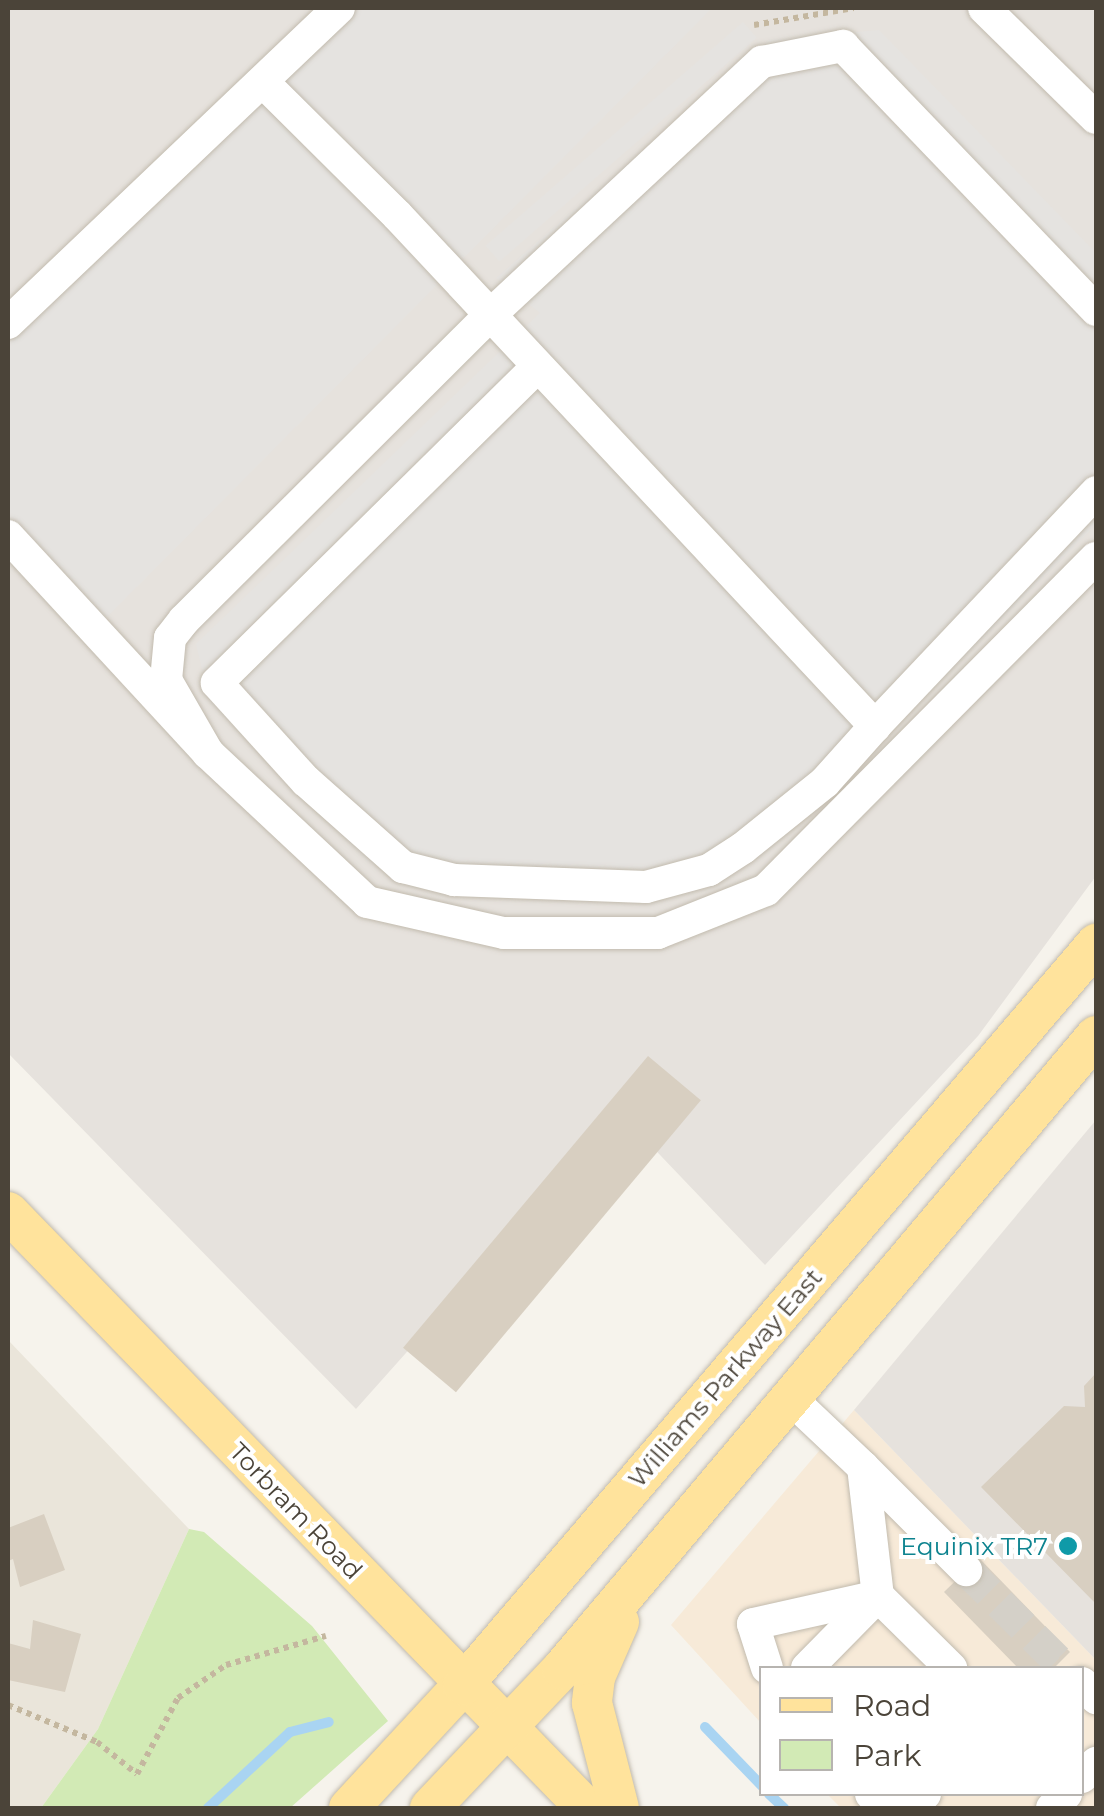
<!DOCTYPE html>
<html>
<head>
<meta charset="utf-8">
<style>
	body { margin:0 }
	#map { position:relative; width:1104px; height:1816px; overflow:hidden; background:#f6f3ec; font-family:Montserrat,sans-serif }
	div>[style] { position:absolute }
	.residential>* { inset:0; background:#eae5da }
	.commercial>* { inset:0; background:#f7ead8 }
	.industrial>* { inset:0; background:#e6e2dd }
	.green>* { inset:0; background:#d2eab5 }
	.parking>* { inset:0; background:#e5e3e0; transform-origin:0 0 }
	.stream>* { height:10px; margin:-5px; padding:0 5px; transform-origin:5px; border-radius:5px; background:#a9d4f2 }
	.building>* { inset:0; background:#d8cfc1; transform-origin:0 0 }
	.minor-tunnel>* { height:32px; margin-top:-16px; transform-origin:0; background:repeating-linear-gradient(90deg,#d4d0c8 0 32px,transparent 0 48px) }
	.path>* { height:6px; margin-top:-3px; transform-origin:0; background:repeating-linear-gradient(90deg,#c4b79f 0 5px,transparent 0 10px) }
	.roads { filter:drop-shadow(0 0 2px #c2bbae) drop-shadow(0 0 2px #c2bbae) }
	.minor>* { height:32px; margin:-16px; padding:0 16px; transform-origin:16px; border-radius:16px; background:#fff }
	.major>* { height:40px; margin:-20px; padding:0 20px; transform-origin:20px; border-radius:20px; background:#ffe39c }
	.dots>* { width:28px; height:28px; translate:-50% -50%; box-sizing:border-box; border:5px solid #fff; border-radius:50% }
	span { translate:-50% -50%; white-space:nowrap; text-align:center; line-height:1.15; -webkit-text-stroke:8px #fff; paint-order:stroke }
	.street-label { font-size:25px; color:#4b4439 }
	.culture-label { font-size:25px; color:#0d838f }
	.right { translate:-100% -50%; text-align:right }
	.frame { position:absolute; inset:0; border:10px solid #4b4439; pointer-events:none }
	.legend { position:absolute; left:759px; top:1666px; width:325px; height:130px; box-sizing:border-box; background:#fff; border:2px solid #b7b4b0; margin:0; padding:12px 18px; list-style:none; font-size:30px; color:#4b4439 }
	.legend li { display:flex; align-items:center; gap:20px; height:50px }
	.legend b { width:50px; border:2px solid #b7b4b0 }
</style>
</head>
<body>
<div id="map">
	<div class="residential">
		<i style="clip-path:polygon(8px 1340px,189px 1529px,98px 1729px,41px 1808px,8px 1808px)"></i>
	</div>
	<div class="commercial">
		<i style="clip-path:polygon(854px 1410px,1096px 1660px,1096px 1808px,841px 1808px,827px 1794px,1082px 1794px,1082px 1668px,762px 1668px,761px 1723px,671px 1625px)"></i>
	</div>
	<div class="industrial">
		<i style="clip-path:polygon(8px 8px,1096px 8px,1096px 876px,978px 1036px,765px 1265px,620px 1113px,356px 1409px,8px 1053px)"></i>
		<i style="clip-path:polygon(1096px 1120px,1096px 1660px,854px 1410px)"></i>
	</div>
	<div class="green">
		<i style="clip-path:polygon(189px 1529px,204px 1532px,312px 1626px,388px 1721px,290px 1808px,41px 1808px,98px 1729px)"></i>
	</div>
	<div class="parking">
		<i style="clip-path:polygon(332px 8px,712px 8px,94px 630px,8px 537px,8px 318px)"></i>
		<i style="left:743px;top:22px;width:21px;height:341px;rotate:49deg"></i>
		<i style="clip-path:polygon(879px 30px,1096px 253px,1096px 524px,875px 748px,711px 884px,479px 897px,367px 861px,210px 702px,196px 644px,540px 313px,496px 278px,769px 40px)"></i>
	</div>
	<div class="stream">
		<i style="left:705px;top:1727px;width:82px;rotate:46deg"></i>
		<i style="left:769px;top:1794px;width:21px;rotate:43deg"></i>
		<i style="left:208px;top:1808px;width:112px;rotate:-42.8deg"></i>
		<i style="left:290px;top:1732px;width:40px;rotate:-14.4deg"></i>
	</div>
	<div class="building">
		<i style="left:648px;top:1056px;width:69px;height:381px;rotate:40deg"></i>
		<i style="clip-path:polygon(1096px 1373px,1096px 1604px,981px 1487px,1064px 1406px,1085px 1407px,1084px 1386px)"></i>
		<i style="clip-path:polygon(44px 1514px,65px 1570px,20px 1587px,13px 1559px,8px 1561px,8px 1528px)"></i>
		<i style="clip-path:polygon(979px 1558px,1070px 1652px,1054px 1668px,1018px 1668px,944px 1592px)"></i>
		<i style="clip-path:polygon(33px 1620px,81px 1634px,65px 1692px,8px 1680px,8px 1643px,30px 1649px)"></i>
	</div>
	<div class="minor-tunnel">
		<i style="left:966px;top:1570px;width:132px;rotate:44.7deg"></i>
	</div>
	<div class="path">
		<i style="left:754px;top:25px;width:101px;rotate:-9.6deg"></i>
		<i style="left:8px;top:1705px;width:96px;rotate:22.6deg"></i>
		<i style="left:97px;top:1742px;width:51px;rotate:38.7deg"></i>
		<i style="left:137px;top:1774px;width:86px;rotate:-61.7deg"></i>
		<i style="left:178px;top:1698px;width:58px;rotate:-34.5deg"></i>
		<i style="left:226px;top:1665px;width:104px;rotate:-16.2deg"></i>
	</div>
	<div class="roads">
		<div class="minor">
			<i style="left:984px;top:8px;width:157px;rotate:44.5deg"></i>
			<i style="left:263px;top:82px;width:189px;rotate:44.8deg"></i>
			<i style="left:397px;top:215px;width:700px;rotate:46.91deg"></i>
			<i style="left:875px;top:726px;width:322px;rotate:-46.6deg"></i>
			<i style="left:8px;top:323px;width:457px;rotate:-43.6deg"></i>
			<i style="left:535px;top:369px;width:447px;rotate:135.4deg"></i>
			<i style="left:217px;top:683px;width:132px;rotate:47.8deg"></i>
			<i style="left:306px;top:781px;width:130px;rotate:41.6deg"></i>
			<i style="left:403px;top:867px;width:53px;rotate:14.3deg"></i>
			<i style="left:454px;top:880px;width:192px;rotate:2.1deg"></i>
			<i style="left:646px;top:887px;width:65px;rotate:-15.1deg"></i>
			<i style="left:709px;top:870px;width:40px;rotate:-32.9deg"></i>
			<i style="left:743px;top:848px;width:105px;rotate:-38.8deg"></i>
			<i style="left:825px;top:782px;width:75px;rotate:-48.2deg"></i>
			<i style="left:8px;top:536px;width:295px;rotate:47.3deg"></i>
			<i style="left:208px;top:753px;width:218px;rotate:43.1deg"></i>
			<i style="left:367px;top:902px;width:140px;rotate:12.8deg"></i>
			<i style="left:504px;top:933px;width:154px"></i>
			<i style="left:658px;top:933px;width:116px;rotate:-21.7deg"></i>
			<i style="left:766px;top:890px;width:468px;rotate:-45.2deg"></i>
			<i style="left:208px;top:753px;width:84px;rotate:-119.9deg"></i>
			<i style="left:166px;top:680px;width:42px;rotate:-84.6deg"></i>
			<i style="left:170px;top:638px;width:23px;rotate:-52deg"></i>
			<i style="left:184px;top:620px;width:428px;rotate:-44.9deg"></i>
			<i style="left:487px;top:318px;width:376px;rotate:-43deg"></i>
			<i style="left:762px;top:62px;width:83px;rotate:-11.2deg"></i>
			<i style="left:843px;top:46px;width:366px;rotate:46.2deg"></i>
			<i style="left:789px;top:1397px;width:102px;rotate:43.4deg"></i>
			<i style="left:863px;top:1467px;width:130px;rotate:83.4deg"></i>
			<i style="left:878px;top:1596px;width:103px;rotate:44.6deg"></i>
			<i style="left:863px;top:1467px;width:146px;rotate:45deg"></i>
			<i style="left:767px;top:1668px;width:46px;rotate:-107.7deg"></i>
			<i style="left:753px;top:1624px;width:128px;rotate:-12.6deg"></i>
			<i style="left:807px;top:1668px;width:101px;rotate:-45.4deg"></i>
			<i style="left:1082px;top:1683px;width:21px;rotate:47deg"></i>
			<i style="left:1082px;top:1777px;width:20px;rotate:-45deg"></i>
			<i style="left:871px;top:1794px;width:54px"></i>
			<i style="left:1052px;top:1808px;width:20px;rotate:-45deg"></i>
		</div>
		<div class="major">
			<i style="left:8px;top:1212px;width:830px;rotate:45.88deg"></i>
			<i style="left:619px;top:1622px;width:60px;rotate:113.6deg"></i>
			<i style="left:595px;top:1677px;width:26px;rotate:97deg"></i>
			<i style="left:592px;top:1703px;width:108px;rotate:75.6deg"></i>
			<i style="left:349px;top:1808px;width:168px;rotate:-47.2deg"></i>
			<i style="left:463px;top:1685px;width:975px;rotate:-49.49deg"></i>
			<i style="left:430px;top:1808px;width:192px;rotate:-46.5deg"></i>
			<i style="left:562px;top:1669px;width:828px;rotate:-49.85deg"></i>
		</div>
	</div>
	<div class="dots">
		<i style="left:1068px;top:1546px;background:#0f9aa8"></i>
	</div>
	<div class="street-label">
		<span style="left:725px;top:1378px;rotate:-49deg">Williams Parkway East</span>
		<span style="left:296px;top:1511px;rotate:46deg">Torbram Road</span>
	</div>
	<div class="culture-label">
		<span class="right" style="left:1048px;top:1546px">Equinix TR7</span>
	</div>
	<div class="frame"></div>
	<ul class="legend">
	<li><b style="height:12px;background:#ffe39c"></b>Road</li>
	<li><b style="height:28px;background:#d2eab5"></b>Park</li>
	</ul>
</div>
</body>
</html>
